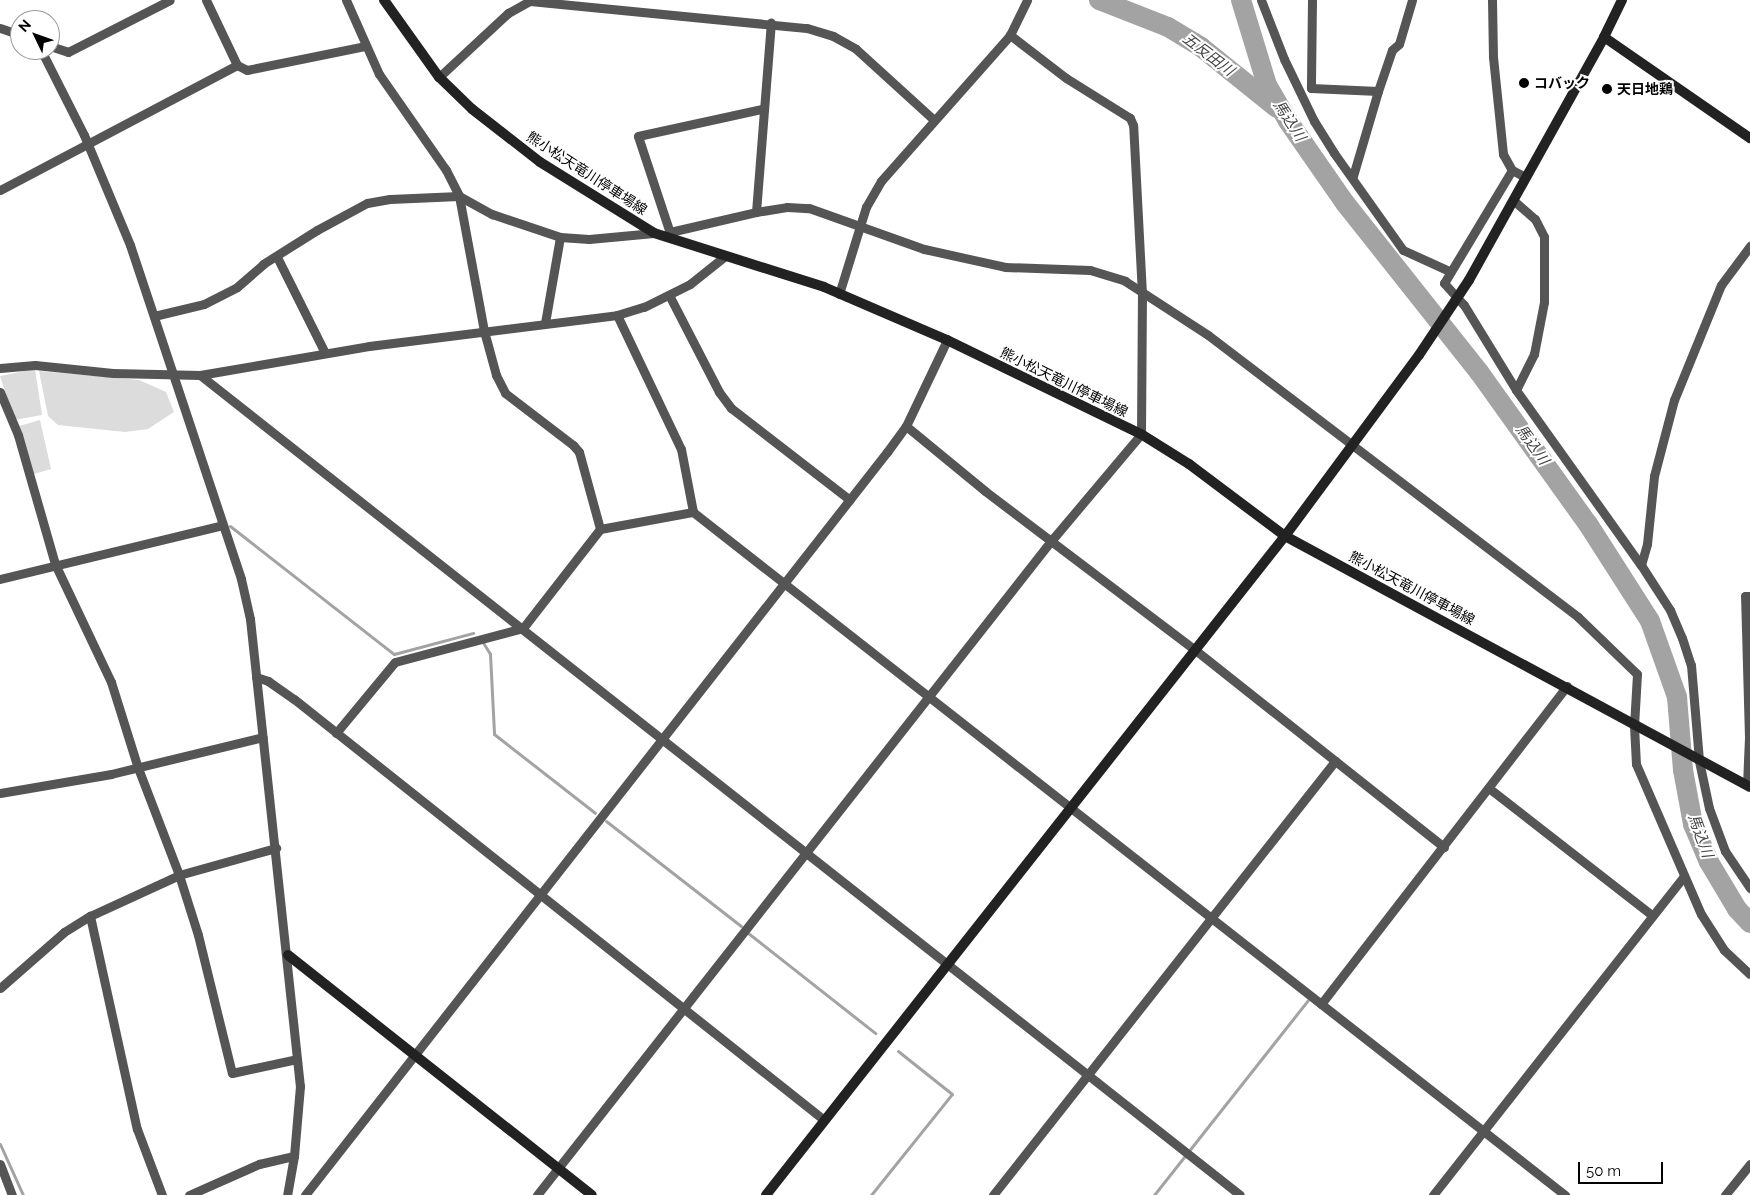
<!DOCTYPE html>
<html>
<head>
<meta charset="utf-8">
<style>
	body { margin:0 }
	#map { position:relative; width:1750px; height:1195px; overflow:hidden; background:#fff; font-family:Raleway,"Noto Sans JP",sans-serif }
	div>[style] { position:absolute }
	.green>* { inset:0; background:#dcdcdc }
	.stream>* { height:3px; margin:-1.5px; padding:0 1.5px; transform-origin:1.5px; border-radius:1.5px; background:#a3a3a3 }
	.river>* { height:20px; margin:-10px; padding:0 10px; transform-origin:10px; border-radius:10px; background:#a3a3a3 }
	.street>* { height:9px; margin:-4.5px; padding:0 4.5px; transform-origin:4.5px; border-radius:4.5px; background:#555 }
	.secondary>* { height:10px; margin:-5px; padding:0 5px; transform-origin:5px; border-radius:5px; background:#222 }
	.secondary-bridge>* { height:10px; margin:-5px; padding:0 5px; transform-origin:5px; border-radius:5px; background:#222 }
	.dots>* { width:14px; height:14px; translate:-50% -50%; box-sizing:border-box; border:2px solid #fff; border-radius:50% }
	span { translate:-50% -50%; white-space:nowrap; text-align:center; line-height:1.15; -webkit-text-stroke:4px #fff; paint-order:stroke }
	.poi-label { font-size:14px; color:#000; font-weight:700 }
	.left { translate:0 -50%; text-align:left }
	.street-label { font-size:14px; color:#000 }
	.water-label { font-size:15px; color:#444; font-style:italic }
	.north { position:absolute; left:10px; top:10px; width:50px; height:50px; box-sizing:border-box; background:#fff; border:1px solid #999; border-radius:50%; rotate:312deg; font-size:14px; font-weight:700; line-height:20px; text-align:center; color:#000 }
	.north::after { content:''; display:block; margin:auto; width:18px; height:22px; background:#000; clip-path:polygon(50% 0,100% 100%,50% 72%,0 100%) }
	.scale { position:absolute; left:1578px; top:1162px; width:85px; height:22px; box-sizing:border-box; border:2px solid #000; border-top:0; padding-left:6px; font-size:15px; line-height:18px; white-space:nowrap; color:#000; -webkit-text-stroke:4px #fff; paint-order:stroke }
</style>
</head>
<body>
<div id="map">
	<div class="green">
		<i style="clip-path:polygon(35px 369px,42px 415px,14px 420px,0 376px)"></i>
		<i style="clip-path:polygon(39px 371px,139px 380px,166px 392px,174px 412px,148px 429px,125px 432px,58px 425px,48px 416px)"></i>
		<i style="clip-path:polygon(40px 420px,51px 469px,34px 474px,19px 426px)"></i>
	</div>
	<div class="stream">
		<i style="left:230px;top:526px;width:208px;rotate:38deg"></i>
		<i style="left:394px;top:654px;width:82px;rotate:-14.9deg"></i>
		<i style="left:482px;top:641px;width:15px;rotate:58deg"></i>
		<i style="left:490px;top:654px;width:80px;rotate:87.1deg"></i>
		<i style="left:494px;top:734px;width:128px;rotate:38deg"></i>
		<i style="left:606px;top:821px;width:171px;rotate:37.9deg"></i>
		<i style="left:748px;top:933px;width:162px;rotate:38.2deg"></i>
		<i style="left:0;top:1144px;width:56px;rotate:65.7deg"></i>
		<i style="left:871px;top:1195px;width:129px;rotate:-51.3deg"></i>
		<i style="left:952px;top:1094px;width:69px;rotate:-141.5deg"></i>
		<i style="left:1154px;top:1195px;width:248px;rotate:-51.7deg"></i>
	</div>
	<div class="river">
		<i style="left:1099px;top:0;width:74px;rotate:21.4deg"></i>
		<i style="left:1168px;top:27px;width:39px;rotate:31deg"></i>
		<i style="left:1201px;top:47px;width:97px;rotate:38.8deg"></i>
		<i style="left:1241px;top:0;width:89px;rotate:73deg"></i>
		<i style="left:1267px;top:85px;width:42px;rotate:59.7deg"></i>
		<i style="left:1288px;top:121px;width:100px;rotate:55.2deg"></i>
		<i style="left:1345px;top:203px;width:216px;rotate:51.6deg"></i>
		<i style="left:1479px;top:372px;width:187px;rotate:54.4deg"></i>
		<i style="left:1588px;top:524px;width:115px;rotate:57.4deg"></i>
		<i style="left:1650px;top:621px;width:81px;rotate:70.4deg"></i>
		<i style="left:1677px;top:697px;width:73px;rotate:85.3deg"></i>
		<i style="left:1683px;top:770px;width:55px;rotate:79.5deg"></i>
		<i style="left:1693px;top:824px;width:41px;rotate:67.2deg"></i>
		<i style="left:1709px;top:862px;width:55px;rotate:59.2deg"></i>
		<i style="left:1737px;top:909px;width:19px;rotate:47deg"></i>
	</div>
	<div class="street">
		<i style="left:206px;top:0;width:72px;rotate:64.5deg"></i>
		<i style="left:346px;top:0;width:81px;rotate:66deg"></i>
		<i style="left:379px;top:74px;width:117px;rotate:55.1deg"></i>
		<i style="left:446px;top:170px;width:29px;rotate:63deg"></i>
		<i style="left:459px;top:196px;width:137px;rotate:79.5deg"></i>
		<i style="left:484px;top:331px;width:46px;rotate:74.7deg"></i>
		<i style="left:496px;top:375px;width:20px;rotate:63deg"></i>
		<i style="left:505px;top:393px;width:86px;rotate:37.4deg"></i>
		<i style="left:573px;top:445px;width:9px;rotate:49deg"></i>
		<i style="left:579px;top:452px;width:80px;rotate:74.7deg"></i>
		<i style="left:1261px;top:0;width:63px;rotate:68.7deg"></i>
		<i style="left:1284px;top:59px;width:69px;rotate:64.2deg"></i>
		<i style="left:1314px;top:121px;width:38px;rotate:58deg"></i>
		<i style="left:1334px;top:153px;width:119px;rotate:54.6deg"></i>
		<i style="left:1403px;top:250px;width:51px;rotate:24.5deg"></i>
		<i style="left:1312px;top:0;width:88px;rotate:90.7deg"></i>
		<i style="left:1311px;top:88px;width:67px;rotate:2.6deg"></i>
		<i style="left:1492px;top:0;width:57px;rotate:89deg"></i>
		<i style="left:1493px;top:57px;width:98px;rotate:84.1deg"></i>
		<i style="left:1503px;top:154px;width:18px;rotate:61deg"></i>
		<i style="left:1512px;top:170px;width:15px;rotate:28deg"></i>
		<i style="left:0;top:28px;width:21px;rotate:19deg"></i>
		<i style="left:50px;top:46px;width:19px;rotate:18deg"></i>
		<i style="left:68px;top:52px;width:114px;rotate:-27deg"></i>
		<i style="left:41px;top:50px;width:95px;rotate:63.2deg"></i>
		<i style="left:84px;top:135px;width:119px;rotate:67.3deg"></i>
		<i style="left:130px;top:245px;width:352px;rotate:71.6deg"></i>
		<i style="left:241px;top:579px;width:41px;rotate:77.3deg"></i>
		<i style="left:250px;top:619px;width:470px;rotate:83.9deg"></i>
		<i style="left:300px;top:1086px;width:70px;rotate:94.9deg"></i>
		<i style="left:294px;top:1156px;width:40px;rotate:100deg"></i>
		<i style="left:439px;top:77px;width:94px;rotate:-42.8deg"></i>
		<i style="left:508px;top:13px;width:25px;rotate:-29deg"></i>
		<i style="left:530px;top:1px;width:278px;rotate:5.6deg"></i>
		<i style="left:807px;top:28px;width:27px;rotate:17deg"></i>
		<i style="left:833px;top:36px;width:26px;rotate:29deg"></i>
		<i style="left:856px;top:49px;width:104px;rotate:42.3deg"></i>
		<i style="left:1512px;top:170px;width:132px;rotate:121deg"></i>
		<i style="left:1444px;top:283px;width:30px;rotate:48deg"></i>
		<i style="left:1464px;top:305px;width:100px;rotate:58.5deg"></i>
		<i style="left:1353px;top:176px;width:89px;rotate:-73.6deg"></i>
		<i style="left:1378px;top:91px;width:43px;rotate:-71.1deg"></i>
		<i style="left:1392px;top:50px;width:9px;rotate:-41deg"></i>
		<i style="left:1399px;top:44px;width:46px;rotate:-73.5deg"></i>
		<i style="left:0;top:190px;width:268px;rotate:-27.8deg"></i>
		<i style="left:237px;top:65px;width:11px;rotate:27deg"></i>
		<i style="left:247px;top:70px;width:120px;rotate:-11.5deg"></i>
		<i style="left:1513px;top:200px;width:29px;rotate:41deg"></i>
		<i style="left:1535px;top:219px;width:20px;rotate:63deg"></i>
		<i style="left:1544px;top:237px;width:65px;rotate:90deg"></i>
		<i style="left:1544px;top:302px;width:53px;rotate:100.9deg"></i>
		<i style="left:1534px;top:354px;width:40px;rotate:116.6deg"></i>
		<i style="left:1516px;top:390px;width:215px;rotate:54.5deg"></i>
		<i style="left:1641px;top:565px;width:22px;rotate:-74deg"></i>
		<i style="left:1647px;top:544px;width:68px;rotate:-84.1deg"></i>
		<i style="left:1654px;top:476px;width:79px;rotate:-75.3deg"></i>
		<i style="left:1674px;top:400px;width:124px;rotate:-67.8deg"></i>
		<i style="left:1721px;top:285px;width:49px;rotate:-53.4deg"></i>
		<i style="left:756px;top:212px;width:190px;rotate:-85.5deg"></i>
		<i style="left:670px;top:232px;width:88px;rotate:-13.1deg"></i>
		<i style="left:756px;top:212px;width:31px;rotate:-9deg"></i>
		<i style="left:787px;top:207px;width:22px;rotate:3deg"></i>
		<i style="left:809px;top:208px;width:122px;rotate:19.6deg"></i>
		<i style="left:924px;top:249px;width:83px;rotate:12.5deg"></i>
		<i style="left:1005px;top:267px;width:85px;rotate:2deg"></i>
		<i style="left:1090px;top:270px;width:37px;rotate:17deg"></i>
		<i style="left:1125px;top:281px;width:99px;rotate:33deg"></i>
		<i style="left:1208px;top:335px;width:465px;rotate:37.3deg"></i>
		<i style="left:1578px;top:617px;width:82px;rotate:44deg"></i>
		<i style="left:1637px;top:674px;width:52px;rotate:93.3deg"></i>
		<i style="left:1634px;top:726px;width:38px;rotate:87deg"></i>
		<i style="left:1636px;top:764px;width:163px;rotate:66.6deg"></i>
		<i style="left:1701px;top:914px;width:43px;rotate:57.4deg"></i>
		<i style="left:1724px;top:950px;width:35px;rotate:43deg"></i>
		<i style="left:671px;top:236px;width:105px;rotate:-108.3deg"></i>
		<i style="left:638px;top:136px;width:127px;rotate:-12.3deg"></i>
		<i style="left:277px;top:257px;width:107px;rotate:63.4deg"></i>
		<i style="left:839px;top:294px;width:91px;rotate:-72.8deg"></i>
		<i style="left:866px;top:207px;width:30px;rotate:-60deg"></i>
		<i style="left:881px;top:181px;width:195px;rotate:-48.5deg"></i>
		<i style="left:1010px;top:35px;width:39px;rotate:-64deg"></i>
		<i style="left:669px;top:295px;width:109px;rotate:62.7deg"></i>
		<i style="left:719px;top:392px;width:20px;rotate:53deg"></i>
		<i style="left:731px;top:408px;width:150px;rotate:37.7deg"></i>
		<i style="left:617px;top:315px;width:148px;rotate:64.5deg"></i>
		<i style="left:681px;top:449px;width:64px;rotate:79.2deg"></i>
		<i style="left:693px;top:512px;width:1108px;rotate:38.07deg"></i>
		<i style="left:154px;top:316px;width:51px;rotate:-13.5deg"></i>
		<i style="left:204px;top:304px;width:37px;rotate:-27deg"></i>
		<i style="left:237px;top:287px;width:35px;rotate:-41deg"></i>
		<i style="left:263px;top:264px;width:64px;rotate:-32.2deg"></i>
		<i style="left:317px;top:230px;width:57px;rotate:-28.4deg"></i>
		<i style="left:367px;top:203px;width:23px;rotate:-10deg"></i>
		<i style="left:390px;top:199px;width:69px;rotate:-2.5deg"></i>
		<i style="left:459px;top:196px;width:38px;rotate:29deg"></i>
		<i style="left:492px;top:214px;width:72px;rotate:18.7deg"></i>
		<i style="left:560px;top:237px;width:29px;rotate:4deg"></i>
		<i style="left:589px;top:239px;width:65px;rotate:-5.3deg"></i>
		<i style="left:545px;top:323px;width:87px;rotate:-80.1deg"></i>
		<i style="left:0;top:368px;width:35px;rotate:-5deg"></i>
		<i style="left:35px;top:365px;width:78px;rotate:5.9deg"></i>
		<i style="left:113px;top:373px;width:87px;rotate:1.3deg"></i>
		<i style="left:200px;top:375px;width:171px;rotate:-9.7deg"></i>
		<i style="left:369px;top:346px;width:250px;rotate:-7.1deg"></i>
		<i style="left:617px;top:315px;width:28px;rotate:-17deg"></i>
		<i style="left:644px;top:307px;width:51px;rotate:-26.6deg"></i>
		<i style="left:690px;top:284px;width:45px;rotate:-38.7deg"></i>
		<i style="left:200px;top:375px;width:1324px;rotate:38.25deg"></i>
		<i style="left:0;top:392px;width:47px;rotate:67.3deg"></i>
		<i style="left:18px;top:435px;width:134px;rotate:74deg"></i>
		<i style="left:55px;top:564px;width:131px;rotate:64.6deg"></i>
		<i style="left:111px;top:682px;width:90px;rotate:72.6deg"></i>
		<i style="left:138px;top:768px;width:115px;rotate:69deg"></i>
		<i style="left:179px;top:875px;width:63px;rotate:72.4deg"></i>
		<i style="left:198px;top:935px;width:142px;rotate:76.2deg"></i>
		<i style="left:232px;top:1073px;width:66px;rotate:-12.2deg"></i>
		<i style="left:906px;top:426px;width:102px;rotate:39.4deg"></i>
		<i style="left:985px;top:491px;width:262px;rotate:37.1deg"></i>
		<i style="left:1194px;top:649px;width:319px;rotate:38.4deg"></i>
		<i style="left:1641px;top:565px;width:54px;rotate:57.2deg"></i>
		<i style="left:1670px;top:610px;width:30px;rotate:67deg"></i>
		<i style="left:1682px;top:638px;width:28px;rotate:72deg"></i>
		<i style="left:1691px;top:665px;width:96px;rotate:85.2deg"></i>
		<i style="left:1699px;top:761px;width:48px;rotate:78deg"></i>
		<i style="left:1709px;top:808px;width:46px;rotate:69.6deg"></i>
		<i style="left:1725px;top:851px;width:45px;rotate:56deg"></i>
		<i style="left:0;top:579px;width:229px;rotate:-13.6deg"></i>
		<i style="left:256px;top:677px;width:13px;rotate:18deg"></i>
		<i style="left:268px;top:681px;width:32px;rotate:35deg"></i>
		<i style="left:294px;top:699px;width:677px;rotate:38.46deg"></i>
		<i style="left:336px;top:733px;width:92px;rotate:-50.3deg"></i>
		<i style="left:395px;top:662px;width:132px;rotate:-14.9deg"></i>
		<i style="left:523px;top:628px;width:125px;rotate:-52.1deg"></i>
		<i style="left:600px;top:529px;width:95px;rotate:-10.4deg"></i>
		<i style="left:1747px;top:785px;width:48px;rotate:-87.6deg"></i>
		<i style="left:1749px;top:737px;width:141px;rotate:-91.6deg"></i>
		<i style="left:1745px;top:596px;width:5px"></i>
		<i style="left:1490px;top:789px;width:205px;rotate:37.9deg"></i>
		<i style="left:0;top:793px;width:113px;rotate:-9.7deg"></i>
		<i style="left:111px;top:774px;width:156px;rotate:-13.7deg"></i>
		<i style="left:90px;top:916px;width:218px;rotate:77.6deg"></i>
		<i style="left:137px;top:1129px;width:71px;rotate:69.3deg"></i>
		<i style="left:0;top:988px;width:85px;rotate:-41.2deg"></i>
		<i style="left:64px;top:932px;width:31px;rotate:-32deg"></i>
		<i style="left:90px;top:916px;width:98px;rotate:-24.7deg"></i>
		<i style="left:179px;top:875px;width:101px;rotate:-15.6deg"></i>
		<i style="left:1321px;top:1004px;width:402px;rotate:-52.3deg"></i>
		<i style="left:0;top:1164px;width:33px;rotate:69deg"></i>
		<i style="left:189px;top:1195px;width:77px;rotate:-23.9deg"></i>
		<i style="left:259px;top:1164px;width:36px;rotate:-13deg"></i>
		<i style="left:305px;top:1195px;width:944px;rotate:-51.93deg"></i>
		<i style="left:887px;top:452px;width:32px;rotate:-54deg"></i>
		<i style="left:906px;top:426px;width:95px;rotate:-64.5deg"></i>
		<i style="left:537px;top:1195px;width:832px;rotate:-51.84deg"></i>
		<i style="left:1051px;top:541px;width:140px;rotate:-49.9deg"></i>
		<i style="left:1141px;top:434px;width:140px;rotate:-89.6deg"></i>
		<i style="left:1142px;top:294px;width:169px;rotate:-93deg"></i>
		<i style="left:1133px;top:125px;width:8px;rotate:-113deg"></i>
		<i style="left:1130px;top:118px;width:75px;rotate:-148deg"></i>
		<i style="left:1066px;top:78px;width:71px;rotate:-142.5deg"></i>
		<i style="left:993px;top:1195px;width:553px;rotate:-51.76deg"></i>
		<i style="left:1433px;top:1195px;width:406px;rotate:-51.8deg"></i>
		<i style="left:1725px;top:1195px;width:40px;rotate:-51deg"></i>
	</div>
	<div class="secondary">
		<i style="left:384px;top:0;width:95px;rotate:54.5deg"></i>
		<i style="left:439px;top:77px;width:46px;rotate:44.1deg"></i>
		<i style="left:472px;top:109px;width:86px;rotate:37.9deg"></i>
		<i style="left:540px;top:162px;width:134px;rotate:31.9deg"></i>
		<i style="left:654px;top:233px;width:178px;rotate:17.6deg"></i>
		<i style="left:824px;top:287px;width:134px;rotate:23.3deg"></i>
		<i style="left:947px;top:340px;width:216px;rotate:25.9deg"></i>
		<i style="left:1141px;top:434px;width:57px;rotate:32deg"></i>
		<i style="left:1189px;top:464px;width:120px;rotate:36.9deg"></i>
		<i style="left:1285px;top:536px;width:528px;rotate:28.36deg"></i>
		<i style="left:1622px;top:0;width:41px;rotate:115.9deg"></i>
		<i style="left:1604px;top:37px;width:178px;rotate:34.7deg"></i>
		<i style="left:1469px;top:280px;width:278px;rotate:-60.9deg"></i>
		<i style="left:288px;top:955px;width:387px;rotate:38.3deg"></i>
		<i style="left:766px;top:1195px;width:839px;rotate:-51.78deg"></i>
		<i style="left:1285px;top:536px;width:225px;rotate:-53.5deg"></i>
	</div>
	<div class="secondary-bridge">
		<i style="left:1419px;top:355px;width:90px;rotate:-56.3deg"></i>
	</div>
	<div class="dots">
		<i style="left:1524px;top:83px;background:#000"></i>
		<i style="left:1607px;top:89px;background:#000"></i>
	</div>
	<div class="poi-label">
		<span class="left" style="left:1534px;top:83px">コバック</span>
		<span class="left" style="left:1617px;top:89px">天日地鶏</span>
	</div>
	<div class="street-label">
		<span style="left:587px;top:173px;rotate:33deg">熊小松天竜川停車場線</span>
		<span style="left:1064px;top:382px;rotate:26deg">熊小松天竜川停車場線</span>
		<span style="left:1412px;top:588px;rotate:28deg">熊小松天竜川停車場線</span>
	</div>
	<div class="water-label">
		<span style="left:1208px;top:55px;rotate:37deg">五反田川</span>
		<span style="left:1289px;top:121px;rotate:57deg">馬込川</span>
		<span style="left:1532px;top:445px;rotate:54deg">馬込川</span>
		<span style="left:1700px;top:836px;rotate:70deg">馬込川</span>
	</div>
	<div class="north">N</div>
	<div class="scale">50 m</div>
</div>
</body>
</html>
